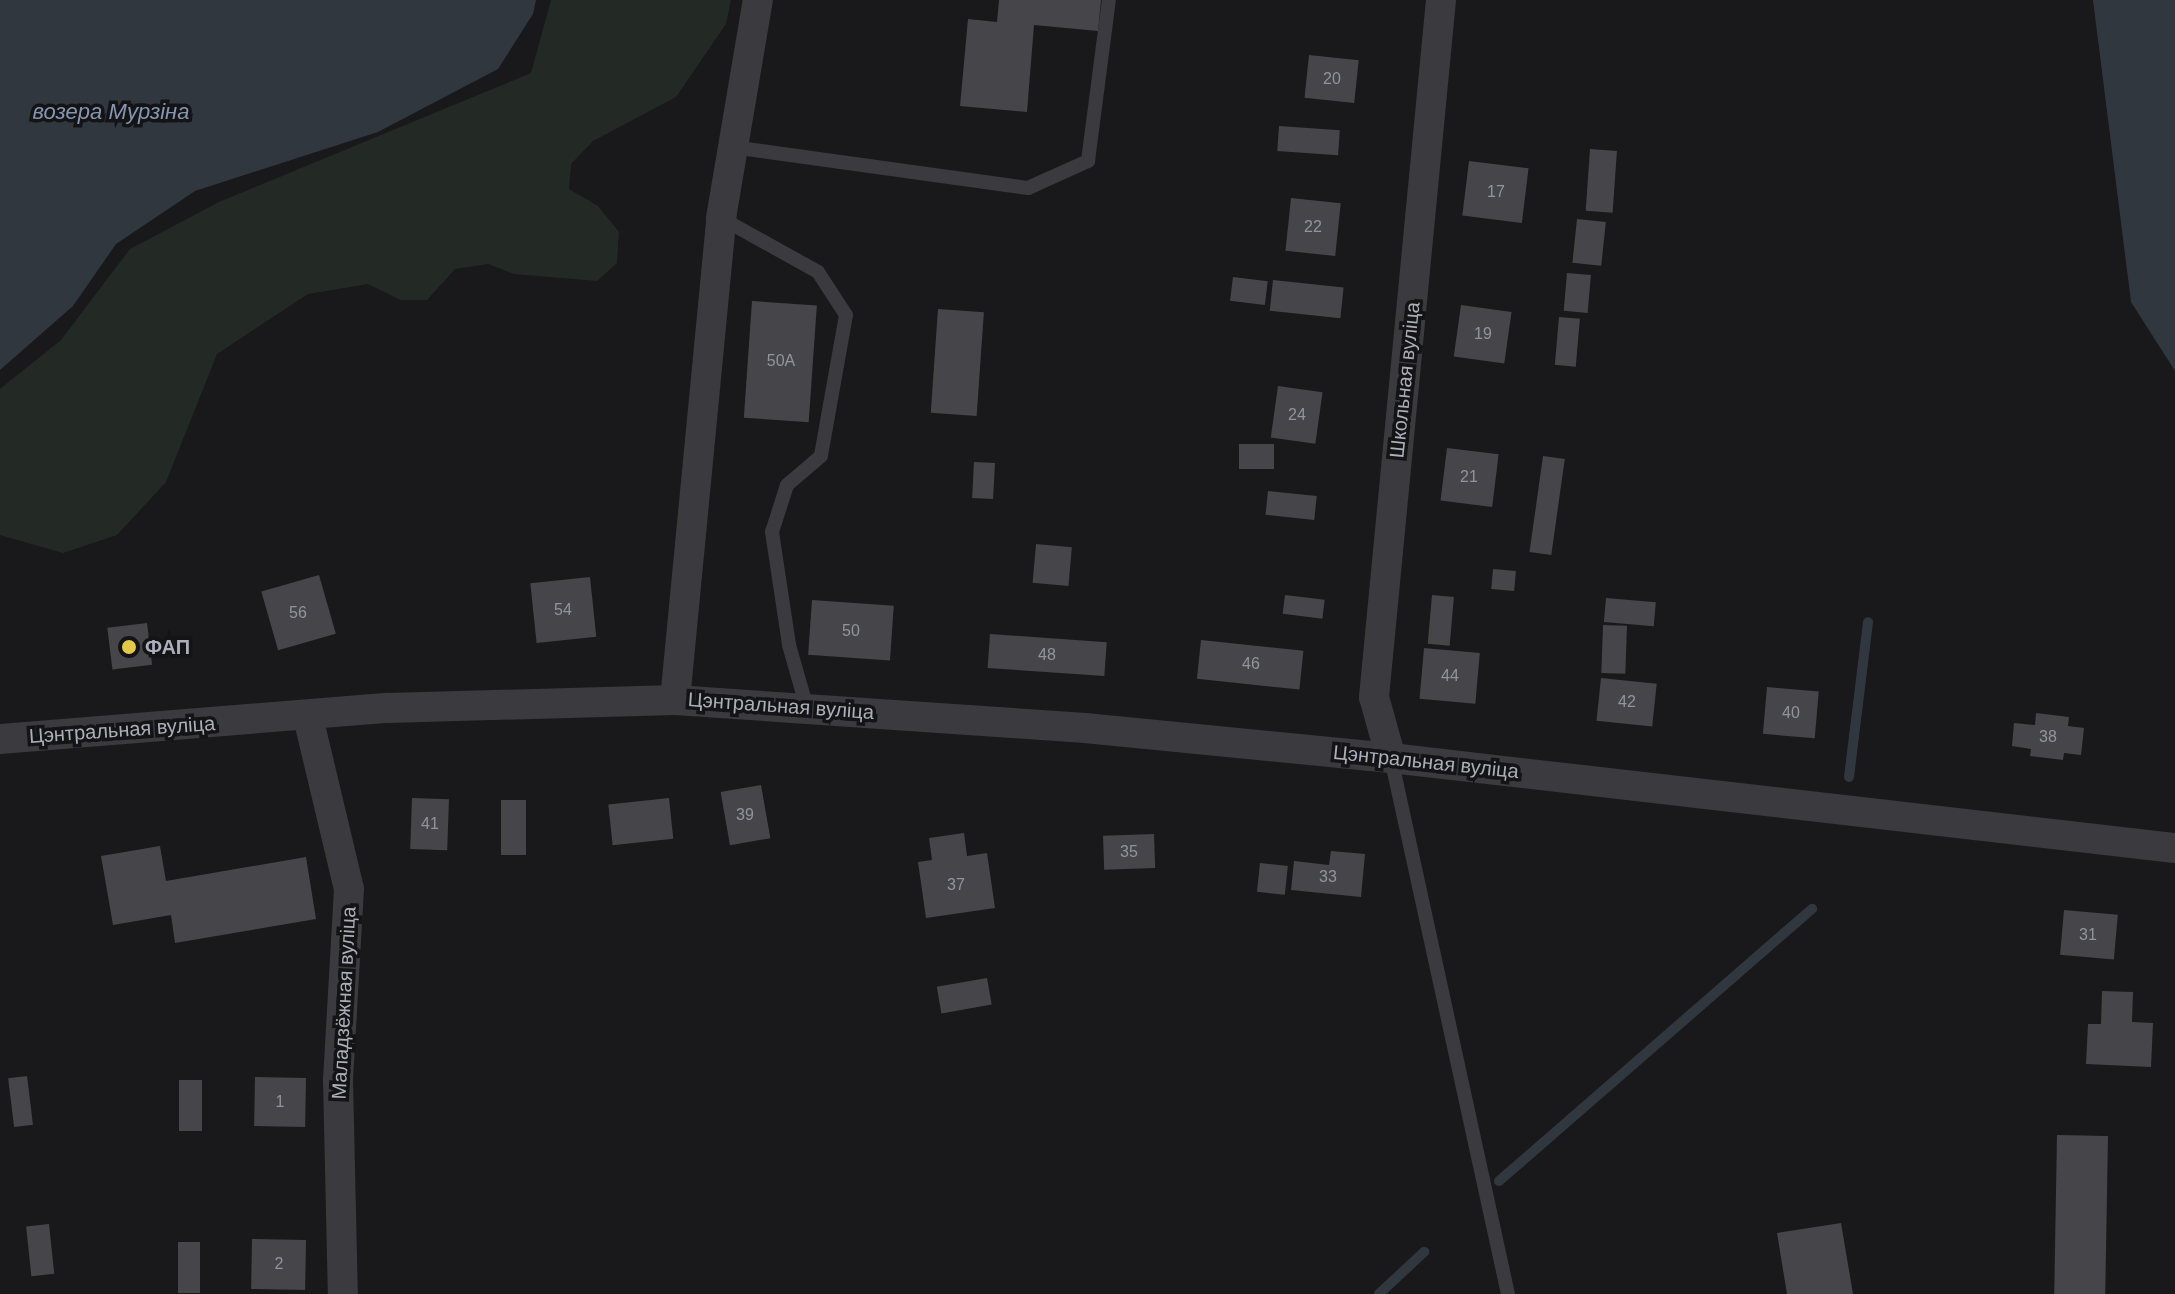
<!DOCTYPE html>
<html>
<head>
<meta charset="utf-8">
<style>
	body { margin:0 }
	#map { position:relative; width:2175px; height:1294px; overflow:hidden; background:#19181a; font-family:Arial,sans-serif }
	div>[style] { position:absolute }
	.green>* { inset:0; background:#232a25 }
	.water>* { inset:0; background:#31373f }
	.stream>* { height:10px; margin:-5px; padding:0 5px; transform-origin:5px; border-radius:5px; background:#31373f }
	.building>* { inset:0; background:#46464a; transform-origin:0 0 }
	.service>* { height:14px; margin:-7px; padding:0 7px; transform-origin:7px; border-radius:7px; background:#3a3a3f }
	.minor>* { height:30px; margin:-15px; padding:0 15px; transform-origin:15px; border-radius:15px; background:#3a3a3f }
	.dots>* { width:22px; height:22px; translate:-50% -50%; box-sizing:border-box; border:4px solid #141315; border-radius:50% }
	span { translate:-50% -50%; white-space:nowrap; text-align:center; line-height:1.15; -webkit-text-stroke:7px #141315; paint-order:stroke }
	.number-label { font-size:16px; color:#92949d }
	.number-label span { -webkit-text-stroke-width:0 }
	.street-label { font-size:20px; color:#acaeb9 }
	.poi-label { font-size:20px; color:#acaeb9; font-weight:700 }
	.left { translate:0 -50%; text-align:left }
	.water-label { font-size:22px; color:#8696b1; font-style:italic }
</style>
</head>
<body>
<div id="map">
	<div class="green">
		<i style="clip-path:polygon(551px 0,731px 0,726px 24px,676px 97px,593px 141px,571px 164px,569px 189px,598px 206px,619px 232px,617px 263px,597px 281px,514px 274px,488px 264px,455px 269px,427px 300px,401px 300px,368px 284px,308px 294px,217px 354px,166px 482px,117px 535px,63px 553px,0 535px,0 389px,61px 340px,130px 249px,219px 202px,531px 73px)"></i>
	</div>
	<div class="water">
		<i style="clip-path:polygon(0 0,536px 0,533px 14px,498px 69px,378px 132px,195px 191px,116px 244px,73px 306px,0 370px)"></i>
		<i style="clip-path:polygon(2093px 0,2175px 0,2175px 371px,2131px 302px)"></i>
	</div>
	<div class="stream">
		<i style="left:1849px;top:777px;width:156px;rotate:-83deg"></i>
		<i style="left:1499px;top:1181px;width:415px;rotate:-41deg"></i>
		<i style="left:1379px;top:1294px;width:62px;rotate:-43deg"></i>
	</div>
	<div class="building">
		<i style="clip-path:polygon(999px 0,1101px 0,1098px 31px,1034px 25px,1027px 112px,960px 106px,968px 19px,997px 22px)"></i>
		<i style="left:1309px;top:55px;width:50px;height:43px;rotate:6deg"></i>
		<i style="left:1279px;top:126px;width:61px;height:25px;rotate:4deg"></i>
		<i style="left:1590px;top:149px;width:27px;height:62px;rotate:4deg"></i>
		<i style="left:1469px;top:161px;width:60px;height:55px;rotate:7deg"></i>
		<i style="left:1291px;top:198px;width:50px;height:53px;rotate:6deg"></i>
		<i style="left:1577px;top:219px;width:29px;height:44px;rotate:6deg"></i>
		<i style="left:1567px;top:273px;width:24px;height:38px;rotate:5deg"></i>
		<i style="left:1233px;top:277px;width:35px;height:24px;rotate:7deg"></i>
		<i style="left:1273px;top:280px;width:71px;height:31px;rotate:6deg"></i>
		<i style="left:752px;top:301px;width:65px;height:117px;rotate:4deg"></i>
		<i style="left:1461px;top:305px;width:51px;height:52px;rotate:8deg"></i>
		<i style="left:938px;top:309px;width:46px;height:104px;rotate:4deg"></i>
		<i style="left:1559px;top:317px;width:21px;height:48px;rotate:5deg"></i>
		<i style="left:1278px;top:386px;width:45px;height:52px;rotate:8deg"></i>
		<i style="left:1239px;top:444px;width:35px;height:25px"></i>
		<i style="left:1447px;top:448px;width:52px;height:53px;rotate:7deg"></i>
		<i style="left:1543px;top:456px;width:22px;height:97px;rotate:8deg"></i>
		<i style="left:974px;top:462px;width:21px;height:36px;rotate:3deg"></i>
		<i style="left:1268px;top:491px;width:49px;height:24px;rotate:6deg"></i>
		<i style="left:1036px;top:544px;width:36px;height:39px;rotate:5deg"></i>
		<i style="left:1493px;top:569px;width:23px;height:20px;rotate:5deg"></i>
		<i style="left:319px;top:575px;width:61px;height:60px;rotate:74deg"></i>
		<i style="left:590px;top:577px;width:60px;height:60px;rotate:84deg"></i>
		<i style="left:1285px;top:595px;width:40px;height:19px;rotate:7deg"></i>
		<i style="left:1432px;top:595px;width:22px;height:49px;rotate:5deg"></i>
		<i style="left:1606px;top:598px;width:50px;height:24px;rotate:5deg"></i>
		<i style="left:812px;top:600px;width:82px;height:55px;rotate:4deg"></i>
		<i style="left:147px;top:623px;width:42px;height:40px;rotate:83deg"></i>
		<i style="left:1603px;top:625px;width:24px;height:48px;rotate:2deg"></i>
		<i style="left:990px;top:634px;width:117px;height:34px;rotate:4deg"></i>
		<i style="left:1201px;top:640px;width:103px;height:39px;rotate:6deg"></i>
		<i style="left:1424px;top:648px;width:56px;height:51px;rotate:5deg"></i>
		<i style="left:1601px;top:678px;width:56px;height:43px;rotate:6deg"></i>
		<i style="left:1767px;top:687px;width:52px;height:47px;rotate:5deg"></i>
		<i style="clip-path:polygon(2036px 713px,2069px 717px,2068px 726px,2084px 728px,2081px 755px,2064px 753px,2063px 760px,2030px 756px,2031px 749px,2012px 746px,2014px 723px,2035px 725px)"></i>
		<i style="left:761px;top:785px;width:54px;height:41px;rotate:80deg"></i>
		<i style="left:412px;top:798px;width:37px;height:51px;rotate:2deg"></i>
		<i style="left:669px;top:798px;width:41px;height:61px;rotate:84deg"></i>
		<i style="left:501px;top:800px;width:25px;height:55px"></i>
		<i style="clip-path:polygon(964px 833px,967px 856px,987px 853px,995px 908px,926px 918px,918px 862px,932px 860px,929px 838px)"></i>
		<i style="left:1154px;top:834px;width:34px;height:51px;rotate:88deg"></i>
		<i style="clip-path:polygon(160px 846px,166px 881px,306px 857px,316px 919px,175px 943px,171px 915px,113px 925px,101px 856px)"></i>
		<i style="clip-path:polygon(1331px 851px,1365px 854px,1361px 897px,1291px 890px,1294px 861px,1329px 865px)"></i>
		<i style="left:1260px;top:863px;width:28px;height:29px;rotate:6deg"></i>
		<i style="left:2064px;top:910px;width:54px;height:45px;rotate:5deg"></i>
		<i style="left:987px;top:978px;width:27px;height:51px;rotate:80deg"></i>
		<i style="clip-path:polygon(2102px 991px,2133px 992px,2132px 1022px,2153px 1023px,2151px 1067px,2086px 1064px,2088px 1024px,2101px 1024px)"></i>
		<i style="left:27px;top:1076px;width:49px;height:19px;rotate:83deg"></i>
		<i style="left:255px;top:1077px;width:51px;height:49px;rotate:1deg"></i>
		<i style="left:179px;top:1080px;width:23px;height:51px"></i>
		<i style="left:2057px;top:1135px;width:51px;height:159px;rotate:1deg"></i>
		<i style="clip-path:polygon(1841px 1223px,1853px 1294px,1787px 1294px,1777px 1233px)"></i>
		<i style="left:49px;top:1224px;width:50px;height:23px;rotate:84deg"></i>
		<i style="left:252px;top:1239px;width:54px;height:50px;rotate:1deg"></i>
		<i style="left:178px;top:1242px;width:22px;height:51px"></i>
	</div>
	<div class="service">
		<i style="left:732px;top:147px;width:299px;rotate:7.9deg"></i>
		<i style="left:1028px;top:188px;width:66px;rotate:-24.2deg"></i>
		<i style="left:1088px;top:161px;width:162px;rotate:-82.6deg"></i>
		<i style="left:721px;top:218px;width:111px;rotate:29.1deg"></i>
		<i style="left:818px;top:272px;width:51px;rotate:56.9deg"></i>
		<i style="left:846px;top:315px;width:143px;rotate:100.1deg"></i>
		<i style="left:821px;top:456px;width:45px;rotate:139.5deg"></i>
		<i style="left:787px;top:485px;width:49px;rotate:107.7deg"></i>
		<i style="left:772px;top:532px;width:114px;rotate:81.4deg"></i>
		<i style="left:789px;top:645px;width:66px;rotate:74.1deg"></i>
		<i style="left:1391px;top:758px;width:549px;rotate:77.69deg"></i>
	</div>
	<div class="minor">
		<i style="left:675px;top:700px;width:484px;rotate:-84.5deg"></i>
		<i style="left:721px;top:218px;width:221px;rotate:-80.4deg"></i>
		<i style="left:308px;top:717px;width:177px;rotate:76.6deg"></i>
		<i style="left:349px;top:889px;width:191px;rotate:93.3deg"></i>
		<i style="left:338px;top:1080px;width:214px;rotate:88.7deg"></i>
		<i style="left:0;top:739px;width:389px;rotate:-4.6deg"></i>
		<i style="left:388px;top:708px;width:287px;rotate:-1.6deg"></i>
		<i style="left:675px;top:700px;width:411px;rotate:3.9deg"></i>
		<i style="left:1085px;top:728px;width:307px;rotate:5.6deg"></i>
		<i style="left:1391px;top:758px;width:789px;rotate:6.55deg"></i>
		<i style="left:1391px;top:758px;width:63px;rotate:-105.6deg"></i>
		<i style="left:1374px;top:697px;width:700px;rotate:-84.51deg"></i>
	</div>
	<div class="dots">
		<i style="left:129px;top:647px;background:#e4c947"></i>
	</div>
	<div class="number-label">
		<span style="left:1332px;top:79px">20</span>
		<span style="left:1496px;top:192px">17</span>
		<span style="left:1313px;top:227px">22</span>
		<span style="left:1483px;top:334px">19</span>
		<span style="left:781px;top:361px">50А</span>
		<span style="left:1297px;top:415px">24</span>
		<span style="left:1469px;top:477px">21</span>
		<span style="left:563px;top:610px">54</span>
		<span style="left:298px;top:613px">56</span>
		<span style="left:851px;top:631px">50</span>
		<span style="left:1047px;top:655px">48</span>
		<span style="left:1251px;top:664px">46</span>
		<span style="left:1450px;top:676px">44</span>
		<span style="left:1627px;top:702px">42</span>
		<span style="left:1791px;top:713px">40</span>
		<span style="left:2048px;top:737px">38</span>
		<span style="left:745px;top:815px">39</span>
		<span style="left:430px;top:824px">41</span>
		<span style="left:1129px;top:852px">35</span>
		<span style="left:1328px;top:877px">33</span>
		<span style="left:956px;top:885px">37</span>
		<span style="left:2088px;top:935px">31</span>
		<span style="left:280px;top:1102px">1</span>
		<span style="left:279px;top:1264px">2</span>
	</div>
	<div class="street-label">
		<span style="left:1405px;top:380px;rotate:-84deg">Школьная вуліца</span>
		<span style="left:781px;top:706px;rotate:4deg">Цэнтральная вуліца</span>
		<span style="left:122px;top:730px;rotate:-4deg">Цэнтральная вуліца</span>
		<span style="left:1426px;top:762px;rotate:6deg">Цэнтральная вуліца</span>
		<span style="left:344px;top:1003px;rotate:-87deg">Маладзёжная вуліца</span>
	</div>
	<div class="poi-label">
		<span class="left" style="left:145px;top:647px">ФАП</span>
	</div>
	<div class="water-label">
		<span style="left:111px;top:112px">возера Мурзіна</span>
	</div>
</div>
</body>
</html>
